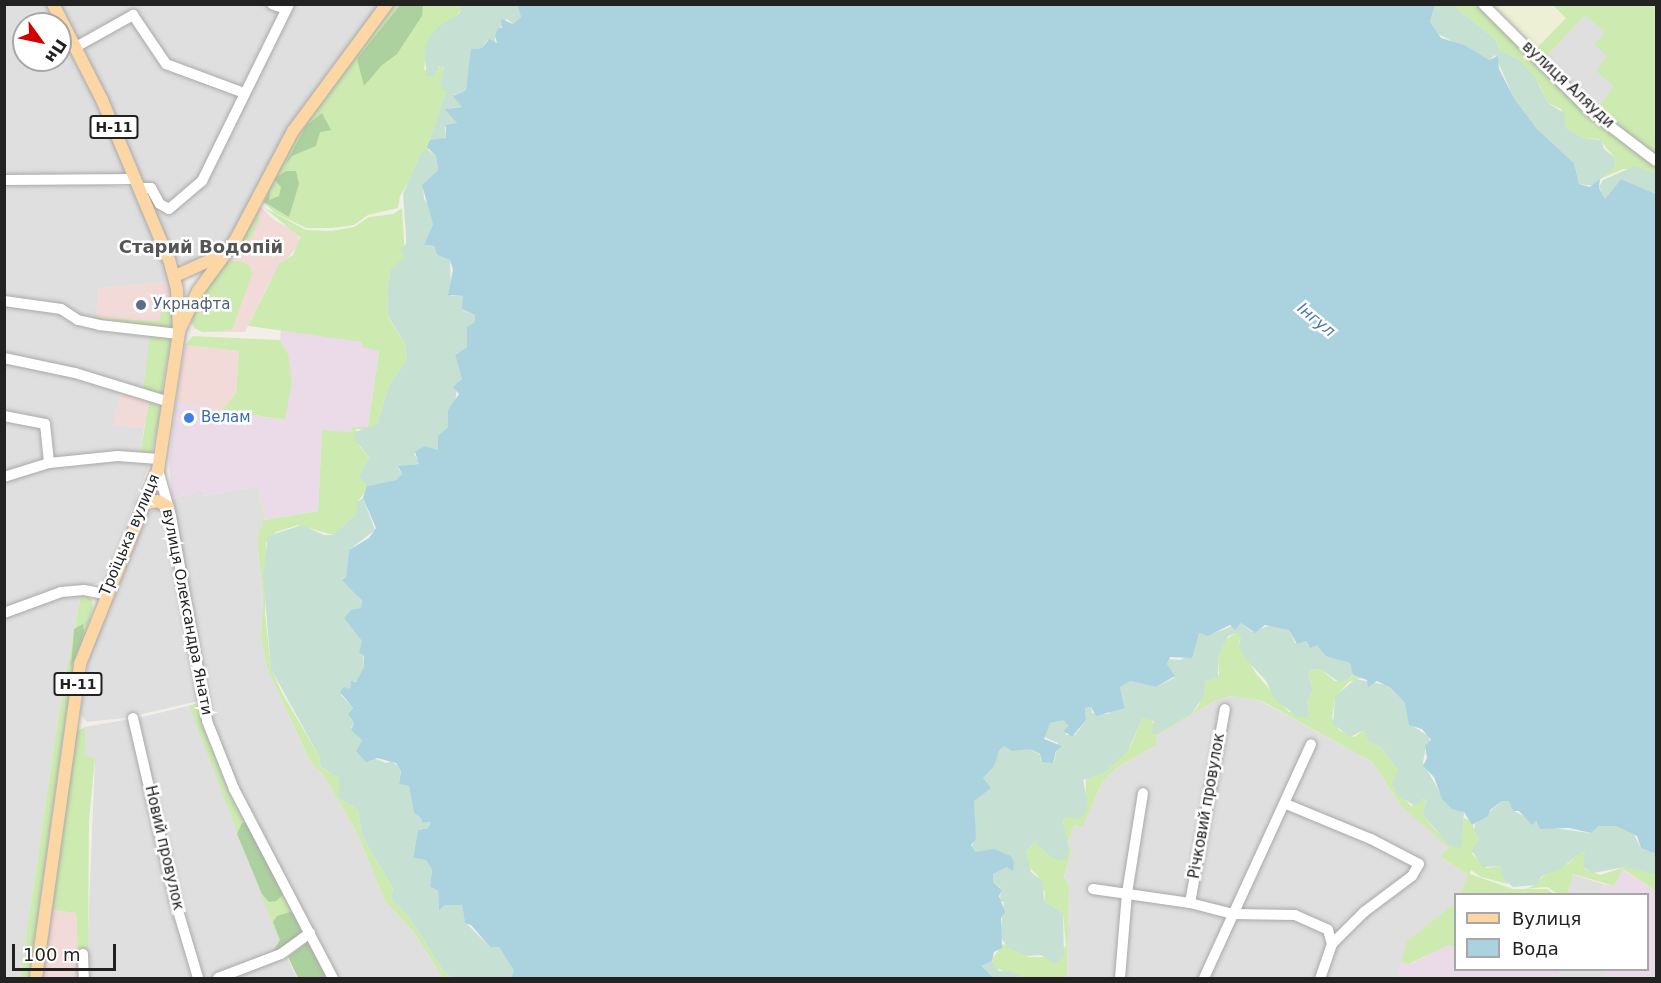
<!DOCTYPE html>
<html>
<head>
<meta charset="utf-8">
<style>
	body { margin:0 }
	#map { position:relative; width:1661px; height:983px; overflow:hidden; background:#f2efe9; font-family:"DejaVu Sans",sans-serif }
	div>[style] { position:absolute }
	.residential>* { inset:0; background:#e0dfdf }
	.commercial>* { inset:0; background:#f2dad9 }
	.industrial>* { inset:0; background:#ebdbe8 }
	.farmland>* { inset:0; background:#eef0d5 }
	.grass>* { inset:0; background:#cdebb0 }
	.forest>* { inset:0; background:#add19e }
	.wetland>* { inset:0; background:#c6e0d4 }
	.water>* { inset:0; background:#aad3df }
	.roads { filter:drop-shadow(0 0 2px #a9a9a9) drop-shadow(0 0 2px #a9a9a9) }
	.minor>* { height:10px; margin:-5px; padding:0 5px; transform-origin:5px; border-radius:5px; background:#fff }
	.major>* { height:12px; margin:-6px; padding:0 6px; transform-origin:6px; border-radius:6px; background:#fcd6a4 }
	.dots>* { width:16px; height:16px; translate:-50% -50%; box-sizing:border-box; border:3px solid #fff; border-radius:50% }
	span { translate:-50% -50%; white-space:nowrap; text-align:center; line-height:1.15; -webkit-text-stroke:5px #fff; paint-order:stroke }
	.shield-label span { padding:2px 4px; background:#fff; border:2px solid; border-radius:4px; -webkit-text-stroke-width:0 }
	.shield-label { font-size:14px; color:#222; font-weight:700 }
	.street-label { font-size:15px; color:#222 }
	.service-label { font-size:15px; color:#4e5e75 }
	.left { translate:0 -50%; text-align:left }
	.shop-label { font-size:15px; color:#366cbe }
	.water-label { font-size:16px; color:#4a7aab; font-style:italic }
	.quarter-label { font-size:18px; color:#555; font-weight:700 }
	.frame { position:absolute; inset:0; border:6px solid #222; pointer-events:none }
	.legend { position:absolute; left:1454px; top:893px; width:195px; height:78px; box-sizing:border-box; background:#fff; border:2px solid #a7a7a7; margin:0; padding:8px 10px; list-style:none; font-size:18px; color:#222 }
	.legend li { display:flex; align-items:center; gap:12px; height:30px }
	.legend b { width:30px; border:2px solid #a7a7a7 }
	.north { position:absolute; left:12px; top:12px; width:60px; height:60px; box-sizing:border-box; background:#fff; border:2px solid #a7a7a7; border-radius:50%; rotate:123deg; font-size:16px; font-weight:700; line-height:24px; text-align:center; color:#222 }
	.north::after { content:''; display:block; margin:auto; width:21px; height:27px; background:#d40000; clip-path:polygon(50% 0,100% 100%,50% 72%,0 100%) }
	.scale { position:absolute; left:12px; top:944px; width:104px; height:27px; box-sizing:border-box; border:3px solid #222; border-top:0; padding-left:8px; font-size:18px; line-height:21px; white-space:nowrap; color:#222; -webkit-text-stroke:4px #fff; paint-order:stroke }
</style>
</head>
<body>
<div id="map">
	<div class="residential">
		<i style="clip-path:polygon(267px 4px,280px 11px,243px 89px,166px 62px,134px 12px,77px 41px,57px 5px)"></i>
		<i style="clip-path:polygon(5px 5px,48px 5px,56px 24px,24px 24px,24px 60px,60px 60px,60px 32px,90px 84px,128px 176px,5px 178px)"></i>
		<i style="clip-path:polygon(291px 5px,382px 5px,233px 237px,217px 252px,183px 265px,175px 259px,146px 190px,164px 210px,193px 194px)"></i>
		<i style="clip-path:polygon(1585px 14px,1605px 32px,1615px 86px,1595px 111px,1542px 61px)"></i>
		<i style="clip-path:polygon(132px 20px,161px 63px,240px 94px,202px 179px,166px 206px,153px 187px,143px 183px,81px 51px,82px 46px)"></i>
		<i style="clip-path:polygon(64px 181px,135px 188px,171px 282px,99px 288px,97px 314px,92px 320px,5px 299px,4px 183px)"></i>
		<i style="clip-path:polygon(4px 303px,150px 333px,163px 392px,161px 396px,5px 355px)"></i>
		<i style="clip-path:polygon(4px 360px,74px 375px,121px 393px,113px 425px,144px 428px,140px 455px,53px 460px,47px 426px,5px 414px)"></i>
		<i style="clip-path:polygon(4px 418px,39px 423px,47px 459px,5px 475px)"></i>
		<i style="clip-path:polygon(123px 458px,149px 462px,149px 465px,104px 581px,5px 610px,5px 479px,37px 470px)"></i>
		<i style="clip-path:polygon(257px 486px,263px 528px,258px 551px,263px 595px,261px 637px,267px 668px,310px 761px,324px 776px,357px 833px,385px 901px,413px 931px,443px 978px,337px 978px,237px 787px,211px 721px,172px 499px,202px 490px,204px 496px)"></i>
		<i style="clip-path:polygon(158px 507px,165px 511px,199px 701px,125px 718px,87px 722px,80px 714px,91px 647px,147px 515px)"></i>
		<i style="clip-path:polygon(81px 594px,58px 719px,20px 978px,5px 978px,5px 616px,61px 595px)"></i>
		<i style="clip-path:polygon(1232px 696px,1261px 701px,1372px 762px,1402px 807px,1450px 848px,1440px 856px,1468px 875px,1466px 885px,1460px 894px,1456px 894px,1453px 906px,1408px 941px,1397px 978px,1067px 978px,1069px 886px,1064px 878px,1072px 850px,1067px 844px,1074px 825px,1083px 827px,1102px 782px,1115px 769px,1156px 745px,1155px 736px,1216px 700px)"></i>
		<i style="clip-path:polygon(196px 704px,297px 942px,213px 978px,200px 978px,184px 926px,138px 718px)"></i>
		<i style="clip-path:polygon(130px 719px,197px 978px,86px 978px,95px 759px,85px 756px,85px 727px)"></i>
		<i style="clip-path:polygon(1572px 874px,1603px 884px,1601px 893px,1606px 894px,1567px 894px)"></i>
		<i style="clip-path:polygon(286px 955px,297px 978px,231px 978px)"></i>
		<i style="clip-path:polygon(1559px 970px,1606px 970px,1609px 975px,1608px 978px,1560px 978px)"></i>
	</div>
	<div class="commercial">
		<i style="clip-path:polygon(259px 205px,274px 220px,299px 233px,298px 245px,269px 283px,245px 332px,202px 332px,190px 323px)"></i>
		<i style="clip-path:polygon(171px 282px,174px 312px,160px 321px,101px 318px,97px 314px,99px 288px)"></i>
		<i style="clip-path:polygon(185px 345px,239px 351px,236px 393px,222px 410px,176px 403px)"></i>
		<i style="clip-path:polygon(121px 393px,149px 400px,144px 428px,113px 425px)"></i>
		<i style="clip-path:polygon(51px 910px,76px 913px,79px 978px,42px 978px)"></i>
	</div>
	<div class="industrial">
		<i style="clip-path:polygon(281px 328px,363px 342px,362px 347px,379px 350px,368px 427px,352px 427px,351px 432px,322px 431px,318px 511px,264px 520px,257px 486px,203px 496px,202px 490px,172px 499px,169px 462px,176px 403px,285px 420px,288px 354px,280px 340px)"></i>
		<i style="clip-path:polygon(1622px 869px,1656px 891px,1656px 978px,1608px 978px,1605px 973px,1606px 970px,1648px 970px,1648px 894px,1601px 893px,1603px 884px,1614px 886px)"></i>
		<i style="clip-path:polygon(1449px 945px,1455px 947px,1456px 970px,1559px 970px,1560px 978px,1397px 978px,1401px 962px,1410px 964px)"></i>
	</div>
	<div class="farmland">
		<i style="clip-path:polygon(1486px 5px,1553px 5px,1567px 18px,1533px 52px)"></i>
	</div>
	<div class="grass">
		<i style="clip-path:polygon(391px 5px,461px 5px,461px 11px,428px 39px,424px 70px,443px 66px,446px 92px,428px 150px,400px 196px,398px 208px,368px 215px,354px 225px,332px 228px,306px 228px,275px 213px,262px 201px,296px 134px)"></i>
		<i style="clip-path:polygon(1453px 5px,1479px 5px,1656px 165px,1656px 174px,1623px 169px,1600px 179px,1614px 157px,1599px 139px,1583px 138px,1566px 128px,1561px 109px,1548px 103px,1539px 84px,1518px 59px,1499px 50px,1496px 40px)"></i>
		<i style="clip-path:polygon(1553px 5px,1656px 5px,1656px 158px,1595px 111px,1614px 86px,1596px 71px,1607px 56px,1594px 45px,1605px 32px,1585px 15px,1542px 61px,1533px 52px,1566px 18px)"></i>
		<i style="clip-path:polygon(263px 207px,306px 230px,331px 231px,354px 227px,369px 217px,393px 214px,402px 208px,405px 257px,390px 275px,387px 290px,388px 317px,405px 344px,407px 359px,389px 385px,377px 424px,368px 430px,356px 429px,359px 446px,369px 457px,359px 476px,368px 483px,367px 490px,358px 501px,356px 514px,333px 535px,298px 525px,276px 532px,266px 543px,265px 613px,271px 668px,281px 691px,319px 756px,321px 767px,339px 778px,339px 798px,358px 810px,362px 836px,393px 888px,391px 899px,409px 917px,444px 972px,453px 978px,443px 978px,413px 931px,385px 901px,357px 833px,324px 776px,310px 761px,267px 668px,261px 637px,263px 595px,258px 551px,259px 529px,263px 528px,257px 486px,264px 520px,318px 511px,322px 430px,351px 432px,352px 427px,368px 427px,379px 351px,362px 347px,362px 342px,248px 326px,279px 264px,293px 255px,300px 237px)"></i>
		<i style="clip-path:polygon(256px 210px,260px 219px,248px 244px,237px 247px)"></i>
		<i style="clip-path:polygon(240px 261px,250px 266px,252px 274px,232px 330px,202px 332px,194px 328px,190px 313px,224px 262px)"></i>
		<i style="clip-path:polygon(161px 312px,174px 312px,173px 332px,92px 320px,97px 314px,101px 318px,159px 321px)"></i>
		<i style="clip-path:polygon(150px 333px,172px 335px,161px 396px,143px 393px)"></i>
		<i style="clip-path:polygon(193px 336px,280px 340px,288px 354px,292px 382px,285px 420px,222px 410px,236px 393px,239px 351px,185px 345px)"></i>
		<i style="clip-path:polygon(149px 400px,161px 407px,152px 453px,140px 455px)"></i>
		<i style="clip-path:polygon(81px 594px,92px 599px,93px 609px,76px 663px,65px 723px,29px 978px,20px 978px,58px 719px)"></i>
		<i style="clip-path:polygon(1236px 633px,1242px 636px,1239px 642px,1255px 672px,1289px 712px,1309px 714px,1307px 702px,1313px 690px,1308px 675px,1311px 670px,1320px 669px,1335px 681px,1347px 681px,1353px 675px,1362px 678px,1349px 682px,1335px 698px,1332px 718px,1339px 730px,1354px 737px,1364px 730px,1374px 744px,1381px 747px,1398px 770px,1394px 788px,1411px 806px,1423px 799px,1427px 801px,1422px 814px,1436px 831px,1446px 837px,1462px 825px,1464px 818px,1470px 820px,1479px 837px,1472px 854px,1487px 868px,1500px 866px,1508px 884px,1481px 877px,1471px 870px,1470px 874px,1513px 889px,1547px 889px,1554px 894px,1460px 894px,1468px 875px,1440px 856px,1449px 848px,1402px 807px,1372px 762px,1262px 701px,1232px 696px,1216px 700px,1156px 736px,1156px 745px,1115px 769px,1102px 782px,1083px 827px,1074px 825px,1067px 844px,1072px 850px,1064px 877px,1069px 886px,1067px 978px,1025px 978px,995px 968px,992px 959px,1003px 944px,1029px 957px,1045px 957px,1066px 946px,1063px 913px,1044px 901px,1045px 893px,1037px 875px,1029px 867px,1026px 852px,1034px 842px,1053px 859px,1068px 847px,1066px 845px,1063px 822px,1065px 817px,1085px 814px,1086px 777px,1105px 772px,1130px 747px,1143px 718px,1151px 717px,1154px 725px,1192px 713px,1199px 705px,1206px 681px,1219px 675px,1218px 657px,1226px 639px)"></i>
		<i style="clip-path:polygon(196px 704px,304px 933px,283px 951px,189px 706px)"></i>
		<i style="clip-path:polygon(85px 727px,85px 755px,95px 758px,89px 821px,88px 953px,82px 954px,83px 978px,79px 978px,76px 913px,51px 910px,77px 731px)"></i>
		<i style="clip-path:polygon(1580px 852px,1585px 853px,1585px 869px,1600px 875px,1625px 867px,1651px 870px,1656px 874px,1656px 891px,1623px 869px,1614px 886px,1573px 874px,1567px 894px,1558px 894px,1547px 887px,1524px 889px,1531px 887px,1553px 868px,1568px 864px)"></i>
		<i style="clip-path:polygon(1455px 903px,1455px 947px,1449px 945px,1409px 964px,1401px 962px,1407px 941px)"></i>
	</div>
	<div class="forest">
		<i style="clip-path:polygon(400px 5px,423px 5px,422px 16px,397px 54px,382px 65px,364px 86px,357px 59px)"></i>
		<i style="clip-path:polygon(322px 113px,331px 130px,320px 132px,316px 146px,292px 156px,285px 165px,306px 126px)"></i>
		<i style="clip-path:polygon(286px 171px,296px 171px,299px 184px,289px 217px,264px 202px,270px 191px,269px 200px,279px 196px,281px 187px,274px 179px)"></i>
		<i style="clip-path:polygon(83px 624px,84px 632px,71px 667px,74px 629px)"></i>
		<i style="clip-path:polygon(242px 823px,246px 823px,284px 894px,276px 901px,269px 902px,262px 894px,237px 834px)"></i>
		<i style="clip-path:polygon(293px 911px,302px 934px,272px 953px,280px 940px,273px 922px,277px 916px)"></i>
		<i style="clip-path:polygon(309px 941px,329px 978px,298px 978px,288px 957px)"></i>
	</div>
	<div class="wetland">
		<i style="clip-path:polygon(461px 5px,517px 5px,521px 17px,513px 24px,507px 19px,495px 35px,495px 44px,487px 40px,482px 48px,473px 49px,466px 90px,454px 95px,462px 107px,449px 108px,457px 123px,445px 127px,446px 137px,441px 141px,430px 140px,446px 92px,440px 86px,444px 67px,439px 66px,434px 76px,427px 76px,424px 51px,428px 39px,439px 26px,460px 13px)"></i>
		<i style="clip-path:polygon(1435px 5px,1453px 5px,1496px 40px,1499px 50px,1518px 59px,1535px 77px,1548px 103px,1564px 113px,1566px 128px,1583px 138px,1601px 140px,1604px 149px,1614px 157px,1615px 166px,1593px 186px,1579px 184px,1574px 163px,1537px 129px,1515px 101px,1495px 55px,1489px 60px,1438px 34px,1430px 22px)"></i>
		<i style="clip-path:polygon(428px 150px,436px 156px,438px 170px,423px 184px,424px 199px,431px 209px,433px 224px,424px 245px,434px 246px,437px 255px,450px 260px,451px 296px,463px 296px,463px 310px,475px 315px,475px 322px,467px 328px,467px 347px,455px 355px,462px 379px,457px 387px,455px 403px,448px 410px,448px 427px,438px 437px,438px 450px,419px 450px,414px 454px,420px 463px,398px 468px,402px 474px,396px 480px,367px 486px,359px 476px,369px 457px,354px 439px,355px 432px,377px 424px,389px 385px,407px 359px,405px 344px,388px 316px,387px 290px,391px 269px,405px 257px,400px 248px,406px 244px,406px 237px,403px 194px,422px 152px)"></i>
		<i style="clip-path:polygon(1635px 166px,1656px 174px,1656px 194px,1621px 179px,1605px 199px,1599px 187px,1603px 180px)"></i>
		<i style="clip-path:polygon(363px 498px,375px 530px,349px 550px,346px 578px,343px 578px,362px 602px,361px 608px,345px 617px,362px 641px,364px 667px,357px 681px,351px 682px,350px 689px,341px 695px,353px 708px,348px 714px,354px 723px,351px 728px,362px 740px,356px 751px,386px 763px,392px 761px,401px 769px,399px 784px,409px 786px,414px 813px,421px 818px,422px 823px,431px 822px,428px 828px,418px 830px,413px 858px,426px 860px,432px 870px,430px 887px,438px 891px,439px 911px,445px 905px,462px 905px,465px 922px,490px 947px,499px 947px,514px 971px,511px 978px,453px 978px,444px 972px,409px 917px,391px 899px,393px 888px,362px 836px,358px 810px,339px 798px,339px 778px,321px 767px,319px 756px,271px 669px,263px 575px,268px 536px,302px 525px,324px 535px,333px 535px,356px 514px,357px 502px)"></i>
		<i style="clip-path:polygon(1241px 623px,1252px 632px,1271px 625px,1289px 630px,1295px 643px,1306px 641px,1308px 646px,1317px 645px,1333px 657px,1350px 663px,1354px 673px,1347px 681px,1339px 682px,1320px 669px,1311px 670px,1308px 675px,1313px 690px,1307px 702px,1309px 714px,1306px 718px,1296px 716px,1274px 698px,1266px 681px,1244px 657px,1239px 646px,1241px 636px,1236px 633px,1228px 636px,1218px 657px,1218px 677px,1206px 681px,1203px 697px,1192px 713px,1155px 735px,1152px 733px,1154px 721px,1143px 718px,1127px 752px,1105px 772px,1083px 780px,1088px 804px,1085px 814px,1078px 819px,1065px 817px,1063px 822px,1069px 850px,1066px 860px,1053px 859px,1034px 842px,1026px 852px,1031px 872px,1043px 882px,1044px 901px,1063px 913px,1064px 957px,1055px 964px,1041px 955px,1027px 956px,1007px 947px,1000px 936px,1004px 902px,1000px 901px,1001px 888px,993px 882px,993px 874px,1013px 863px,998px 851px,975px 852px,971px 849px,975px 838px,974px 801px,987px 785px,983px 778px,999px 751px,1004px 746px,1030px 749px,1040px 755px,1041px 761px,1054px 762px,1058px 743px,1044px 737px,1050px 723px,1064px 719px,1068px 723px,1066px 735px,1075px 735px,1086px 720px,1085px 708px,1091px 707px,1092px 713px,1108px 714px,1117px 707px,1125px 707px,1120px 687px,1130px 681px,1156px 687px,1174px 678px,1167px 664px,1169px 659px,1180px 660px,1191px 654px,1199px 633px,1209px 635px)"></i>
		<i style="clip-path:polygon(1355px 679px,1386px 685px,1405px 703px,1413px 726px,1428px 736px,1431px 743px,1426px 745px,1423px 763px,1446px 803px,1464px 812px,1461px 848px,1450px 846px,1422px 814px,1427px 801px,1423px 799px,1415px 806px,1399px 796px,1392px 784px,1398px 770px,1381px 747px,1369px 742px,1364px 730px,1350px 737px,1333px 724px,1335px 697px)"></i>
		<i style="clip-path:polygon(1502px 801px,1511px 801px,1512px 810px,1545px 827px,1590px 833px,1599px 826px,1616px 826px,1633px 833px,1641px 848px,1656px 854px,1656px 874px,1625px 867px,1593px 873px,1583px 867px,1585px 853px,1581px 852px,1562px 868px,1542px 876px,1536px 885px,1513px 887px,1504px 879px,1500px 866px,1483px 867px,1472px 851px,1479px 838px,1474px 831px,1475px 824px)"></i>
		<i style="clip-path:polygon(992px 961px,999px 971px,1011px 971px,1025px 978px,993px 978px,982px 966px)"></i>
	</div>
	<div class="water">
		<i style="clip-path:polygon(517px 5px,1435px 5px,1430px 22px,1441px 38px,1464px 45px,1489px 60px,1498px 56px,1499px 69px,1515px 100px,1537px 129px,1574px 163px,1579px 184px,1590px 187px,1600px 179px,1599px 188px,1605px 199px,1621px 179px,1656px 194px,1656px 854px,1641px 848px,1637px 836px,1616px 826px,1599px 826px,1591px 833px,1569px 828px,1540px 829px,1536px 821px,1532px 825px,1519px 811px,1513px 811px,1509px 801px,1502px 801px,1490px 810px,1488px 816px,1472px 825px,1464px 812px,1452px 809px,1442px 799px,1434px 777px,1423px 766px,1427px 758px,1425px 746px,1431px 740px,1422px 729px,1409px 725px,1405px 703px,1389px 687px,1377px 681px,1368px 687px,1367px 680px,1353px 675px,1350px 663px,1326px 656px,1317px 645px,1310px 648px,1306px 641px,1297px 644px,1289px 630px,1265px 625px,1255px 633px,1241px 623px,1235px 630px,1230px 625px,1208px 636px,1199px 633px,1192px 658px,1170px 657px,1167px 664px,1175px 676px,1156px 687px,1130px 681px,1120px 687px,1125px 708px,1096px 716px,1091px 707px,1085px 708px,1086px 720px,1072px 737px,1064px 731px,1068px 726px,1064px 720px,1050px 723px,1044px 739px,1062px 746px,1056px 751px,1053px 763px,1042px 762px,1040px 754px,1030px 749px,1012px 751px,1004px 746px,999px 751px,994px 766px,983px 778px,991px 788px,974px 801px,976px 839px,971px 845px,975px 852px,994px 849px,1011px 856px,1014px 862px,1013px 871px,1007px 867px,993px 874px,993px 882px,1002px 890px,999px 896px,1005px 912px,1001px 918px,1002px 948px,994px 952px,992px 961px,982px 966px,993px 978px,511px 978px,514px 971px,499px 947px,490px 947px,471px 925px,465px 923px,462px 905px,445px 905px,439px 911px,438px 891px,430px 887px,432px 870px,426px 860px,413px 858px,418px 830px,428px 828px,431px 822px,422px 823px,421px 818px,414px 813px,409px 786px,399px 784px,401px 771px,396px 763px,377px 758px,366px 762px,356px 751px,362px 740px,351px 730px,354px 723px,348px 714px,353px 708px,340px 692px,344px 687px,350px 689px,351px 681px,356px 682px,364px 667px,364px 656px,359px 652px,362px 641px,344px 618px,351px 610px,361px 608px,362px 601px,342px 580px,346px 577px,349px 550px,369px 538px,376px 528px,363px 498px,367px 486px,396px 480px,402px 474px,398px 466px,419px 464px,415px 452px,424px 446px,438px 450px,438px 436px,448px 427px,448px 410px,459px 394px,453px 387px,462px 379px,455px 355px,467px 347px,467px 327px,475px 322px,475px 315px,462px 309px,463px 296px,448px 295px,453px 270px,450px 260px,437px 255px,434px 246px,424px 245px,433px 224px,422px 185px,438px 170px,436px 156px,427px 147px,430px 140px,446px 138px,446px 125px,457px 123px,445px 109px,462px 107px,453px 96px,466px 90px,471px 49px,482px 48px,489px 39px,497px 43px,495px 36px,498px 28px,502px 28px,501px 19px,513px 24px,521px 17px)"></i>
	</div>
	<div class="roads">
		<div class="minor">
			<i style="left:272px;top:4px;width:14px;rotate:21deg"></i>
			<i style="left:1483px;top:4px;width:150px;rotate:45deg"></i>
			<i style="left:1589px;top:110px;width:84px;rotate:37.3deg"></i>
			<i style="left:74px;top:48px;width:68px;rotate:-29.2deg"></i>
			<i style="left:133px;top:15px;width:59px;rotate:56deg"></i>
			<i style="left:166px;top:64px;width:83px;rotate:20.4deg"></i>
			<i style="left:4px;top:180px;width:132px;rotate:-0.4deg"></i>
			<i style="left:140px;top:188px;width:11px"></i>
			<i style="left:151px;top:188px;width:18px;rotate:61deg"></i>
			<i style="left:160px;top:204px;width:10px;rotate:29deg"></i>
			<i style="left:169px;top:209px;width:43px;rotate:-40.3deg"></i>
			<i style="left:202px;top:181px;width:197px;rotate:-63.8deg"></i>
			<i style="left:4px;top:301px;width:58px;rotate:8deg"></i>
			<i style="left:61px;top:309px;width:20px;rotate:33deg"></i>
			<i style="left:78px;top:320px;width:22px;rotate:13deg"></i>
			<i style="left:99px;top:325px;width:80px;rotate:6.5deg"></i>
			<i style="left:4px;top:358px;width:73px;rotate:11.9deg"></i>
			<i style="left:75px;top:373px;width:98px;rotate:17.1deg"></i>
			<i style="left:4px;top:416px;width:42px;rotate:11deg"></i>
			<i style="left:45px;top:424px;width:39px;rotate:84deg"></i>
			<i style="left:158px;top:470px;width:48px;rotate:74.2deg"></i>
			<i style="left:171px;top:516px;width:208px;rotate:80deg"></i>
			<i style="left:207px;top:721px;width:73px;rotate:68.3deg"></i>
			<i style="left:234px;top:789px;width:213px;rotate:62.4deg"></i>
			<i style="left:4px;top:477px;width:47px;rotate:-17.3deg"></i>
			<i style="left:49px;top:463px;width:69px;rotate:-5.8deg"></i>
			<i style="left:118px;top:456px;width:41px;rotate:4.2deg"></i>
			<i style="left:4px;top:613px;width:61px;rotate:-20.2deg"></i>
			<i style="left:61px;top:592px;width:23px;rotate:-5deg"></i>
			<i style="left:84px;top:590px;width:21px;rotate:11deg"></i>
			<i style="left:133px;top:718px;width:191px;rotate:77deg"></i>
			<i style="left:176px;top:904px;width:77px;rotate:73.4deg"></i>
			<i style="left:1286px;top:804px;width:92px;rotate:22.4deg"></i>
			<i style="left:1371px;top:839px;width:54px;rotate:27.5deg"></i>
			<i style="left:1419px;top:864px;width:14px;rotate:120deg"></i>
			<i style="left:1412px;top:876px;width:60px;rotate:143.1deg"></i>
			<i style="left:1364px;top:912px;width:45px;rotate:135deg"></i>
			<i style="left:1332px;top:944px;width:36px;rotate:109deg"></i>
			<i style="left:1093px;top:889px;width:98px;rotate:8.2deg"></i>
			<i style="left:1190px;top:903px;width:44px;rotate:14.3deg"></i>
			<i style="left:1233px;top:914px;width:62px;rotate:0.9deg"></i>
			<i style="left:1295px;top:915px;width:36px;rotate:24deg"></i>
			<i style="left:1328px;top:930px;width:15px;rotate:74deg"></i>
			<i style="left:1190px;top:903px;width:197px;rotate:-79.8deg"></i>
			<i style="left:83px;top:954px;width:24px;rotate:88deg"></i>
			<i style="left:218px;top:978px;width:67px;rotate:-20.9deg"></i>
			<i style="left:281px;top:954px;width:36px;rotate:-36deg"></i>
			<i style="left:1120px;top:978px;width:85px;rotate:-85.3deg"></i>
			<i style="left:1127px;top:893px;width:101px;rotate:-80.9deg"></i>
			<i style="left:1204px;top:978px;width:257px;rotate:-65.4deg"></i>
		</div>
		<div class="major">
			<i style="left:175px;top:276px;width:54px;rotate:-24.2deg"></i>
			<i style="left:180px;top:329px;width:42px;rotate:-64.7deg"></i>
			<i style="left:198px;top:291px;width:64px;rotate:-53.8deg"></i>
			<i style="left:236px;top:239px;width:122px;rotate:-62.2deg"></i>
			<i style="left:293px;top:131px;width:158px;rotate:-53.5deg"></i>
			<i style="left:143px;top:504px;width:15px;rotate:-11deg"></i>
			<i style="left:158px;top:501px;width:12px;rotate:31deg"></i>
			<i style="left:36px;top:978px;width:317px;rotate:-82deg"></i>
			<i style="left:80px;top:664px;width:209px;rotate:-68.1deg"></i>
			<i style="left:158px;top:470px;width:140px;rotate:-81.3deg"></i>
			<i style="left:179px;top:332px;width:43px;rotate:-92.7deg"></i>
			<i style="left:177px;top:289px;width:30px;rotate:-105deg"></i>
			<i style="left:169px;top:260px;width:173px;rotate:-112.7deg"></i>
			<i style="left:102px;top:100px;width:108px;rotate:-117deg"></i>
		</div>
	</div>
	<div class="dots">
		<i style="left:141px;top:305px;background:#5c6f8a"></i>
		<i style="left:189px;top:418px;background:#3f7fe0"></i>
	</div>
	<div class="shield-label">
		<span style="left:114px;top:127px">Н-11</span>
		<span style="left:78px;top:684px">Н-11</span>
	</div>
	<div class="street-label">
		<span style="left:1568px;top:85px;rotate:43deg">вулиця Аляуди</span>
		<span style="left:130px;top:535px;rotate:-67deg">Троїцька вулиця</span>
		<span style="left:187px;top:612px;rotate:79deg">вулиця Олександра Янати</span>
		<span style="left:1207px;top:806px;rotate:-80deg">Річковий провулок</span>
		<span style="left:164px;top:848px;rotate:77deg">Новий провулок</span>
	</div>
	<div class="service-label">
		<span class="left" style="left:153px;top:305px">Укрнафта</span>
	</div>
	<div class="shop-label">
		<span class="left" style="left:201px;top:418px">Велам</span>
	</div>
	<div class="water-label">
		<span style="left:1316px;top:320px;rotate:39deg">Інгул</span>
	</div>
	<div class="quarter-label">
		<span style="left:201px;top:247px">Старий Водопій</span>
	</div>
	<div class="frame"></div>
	<ul class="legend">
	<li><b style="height:8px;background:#fcd6a4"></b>Вулиця</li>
	<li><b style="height:16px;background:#aad3df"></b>Вода</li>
	</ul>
	<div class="north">Пн</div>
	<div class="scale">100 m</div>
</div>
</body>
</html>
